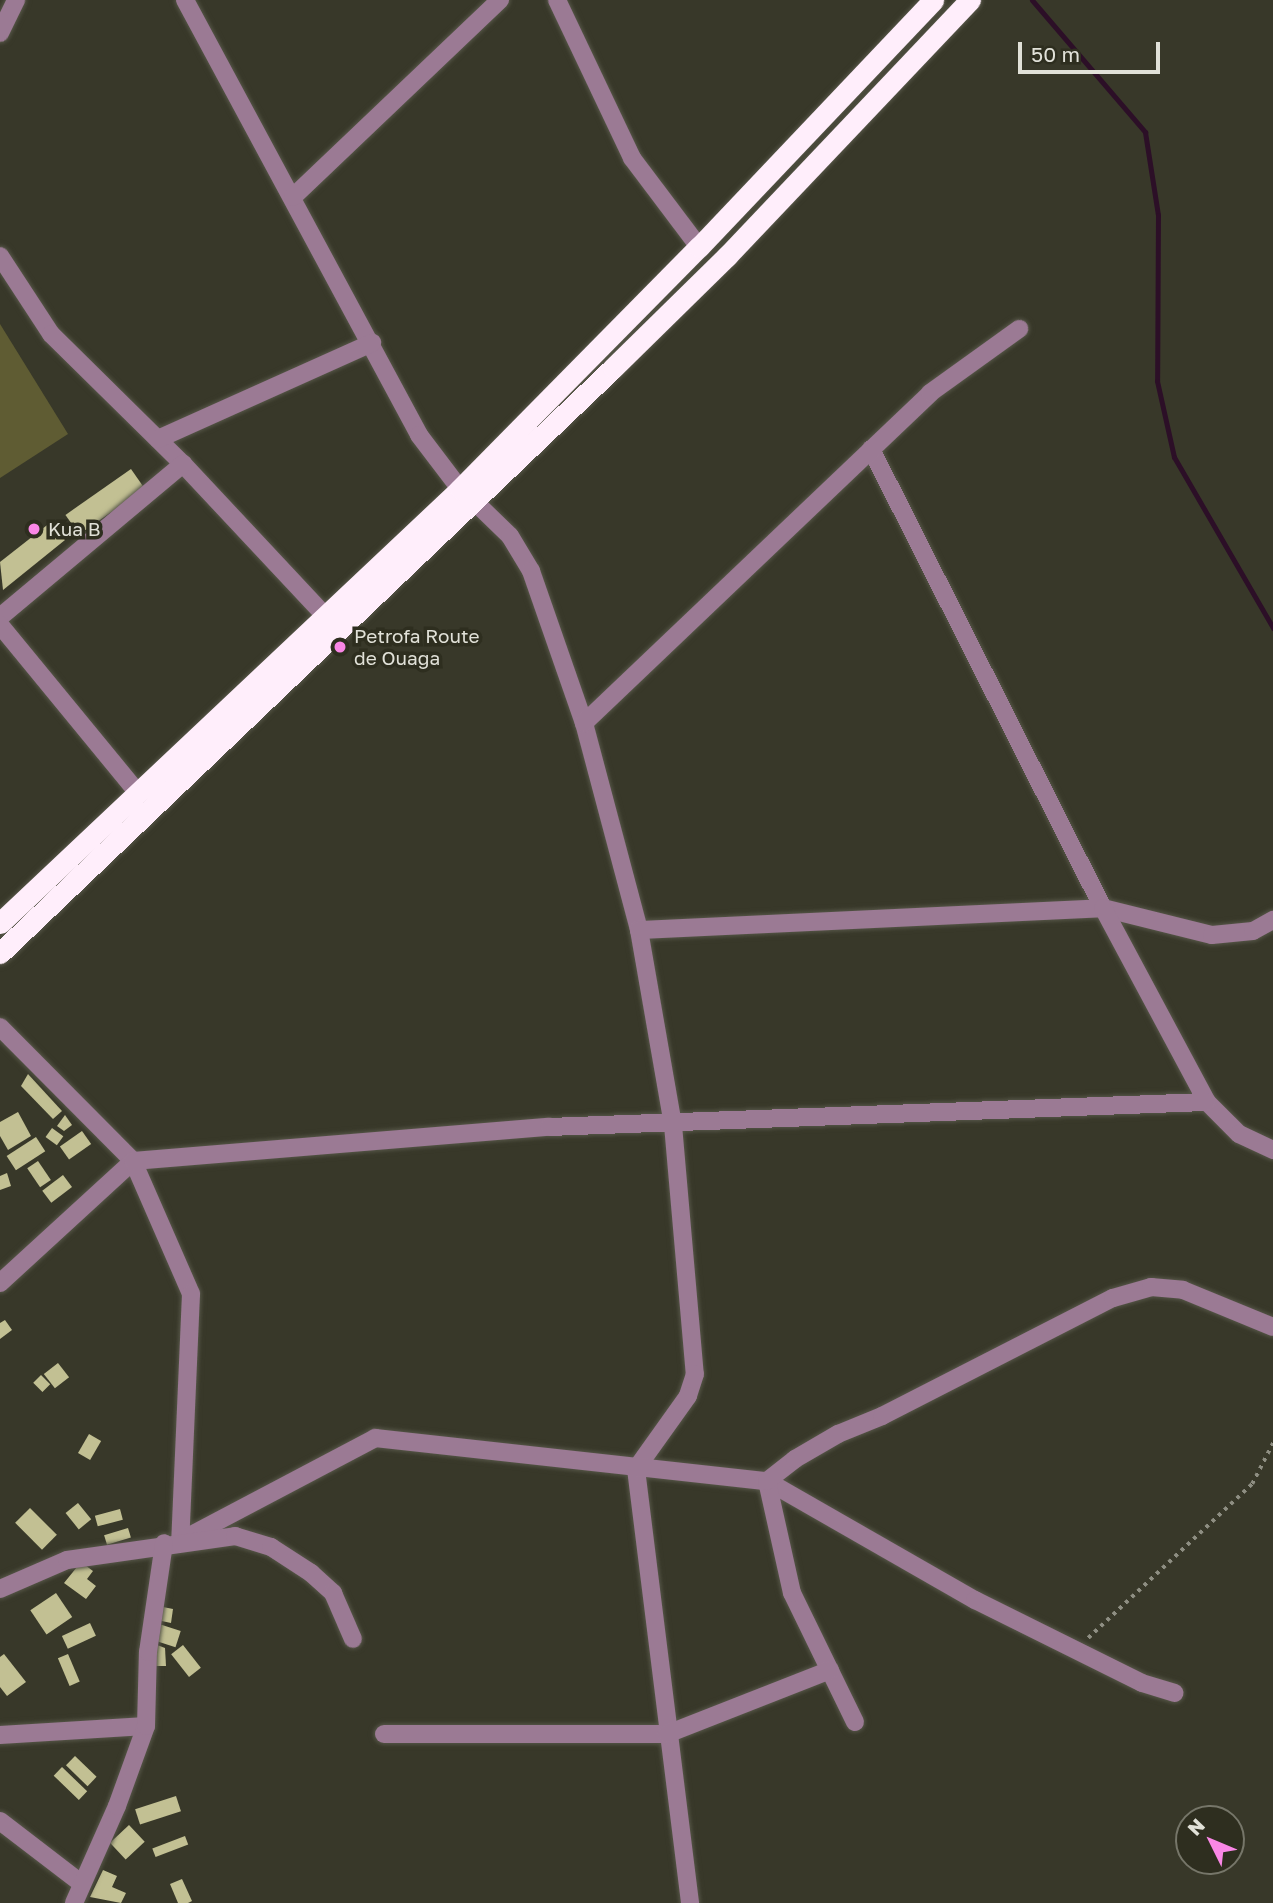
<!DOCTYPE html>
<html>
<head>
<meta charset="utf-8">
<style>
	body { margin:0 }
	#map { position:relative; width:1273px; height:1903px; overflow:hidden; background:#383829; font-family:"Golos Text",sans-serif }
	div>[style] { position:absolute }
	.green>* { inset:0; background:#5f5c33 }
	.stream>* { height:5px; margin:-2.5px; padding:0 2.5px; transform-origin:2.5px; border-radius:2.5px; background:#2c0f27 }
	.building>* { inset:0; background:#c2c093; transform-origin:0 0 }
	.path>* { height:3.5px; margin-top:-1.75px; transform-origin:0; background:repeating-linear-gradient(90deg,#8e8e82 0 3.5px,transparent 0 8.5px) }
	.roads { filter:drop-shadow(0 0 2px #565648) drop-shadow(0 0 2px #565648) }
	.minor>* { height:18px; margin:-9px; padding:0 9px; transform-origin:9px; border-radius:9px; background:#9b7a94 }
	.highway>* { height:21px; margin:-10.5px; padding:0 10.5px; transform-origin:10.5px; border-radius:10.5px; background:#ffeefb }
	.dots>* { width:19px; height:19px; translate:-50% -50%; box-sizing:border-box; border:4px solid #2e2e1f; border-radius:50% }
	span { translate:-50% -50%; white-space:nowrap; text-align:center; line-height:1.15; -webkit-text-stroke:7px #2e2e1f; paint-order:stroke }
	.poi-label { font-size:19px; color:#e1e1d8 }
	.left { translate:0 -50%; text-align:left }
	.north { position:absolute; left:1175px; top:1805px; width:70px; height:70px; box-sizing:border-box; background:#2e2e1f; border:2px solid #767669; border-radius:50%; rotate:313deg; font-size:19px; font-weight:700; line-height:28px; text-align:center; color:#e1e1d8 }
	.north::after { content:''; display:block; margin:auto; width:24px; height:32px; background:#fa87e6; clip-path:polygon(50% 0,100% 100%,50% 72%,0 100%) }
	.scale { position:absolute; left:1018px; top:42px; width:142px; height:32px; box-sizing:border-box; border:4px solid #e1e1d8; border-top:0; padding-left:9px; font-size:21px; line-height:24px; white-space:nowrap; color:#e1e1d8; -webkit-text-stroke:5px #2e2e1f; paint-order:stroke }
</style>
</head>
<body>
<div id="map">
	<div class="green">
		<i style="clip-path:polygon(0 324px,68px 434px,0 478px)"></i>
	</div>
	<div class="stream">
		<i style="left:1032px;top:0;width:174px;rotate:49.4deg"></i>
		<i style="left:1145px;top:132px;width:84px;rotate:81.1deg"></i>
		<i style="left:1158px;top:215px;width:166px;rotate:90.3deg"></i>
		<i style="left:1157px;top:381px;width:78px;rotate:77.4deg"></i>
		<i style="left:1174px;top:457px;width:198px;rotate:59.9deg"></i>
	</div>
	<div class="building">
		<i style="left:131px;top:469px;width:24px;height:80px;rotate:55deg"></i>
		<i style="clip-path:polygon(51px 522px,65px 540px,3px 590px,0 562px)"></i>
		<i style="clip-path:polygon(28px 1074px,62px 1111px,53px 1119px,21px 1086px)"></i>
		<i style="clip-path:polygon(18px 1112px,31px 1136px,8px 1150px,0 1136px,0 1122px)"></i>
		<i style="clip-path:polygon(65px 1115px,72px 1125px,64px 1131px,57px 1126px)"></i>
		<i style="left:52px;top:1128px;width:14px;height:11px;rotate:36deg"></i>
		<i style="left:82px;top:1131px;width:16px;height:27px;rotate:55deg"></i>
		<i style="left:36px;top:1137px;width:17px;height:35px;rotate:57deg"></i>
		<i style="left:38px;top:1161px;width:23px;height:13px;rotate:56deg"></i>
		<i style="clip-path:polygon(7px 1173px,11px 1186px,0 1190px,0 1176px)"></i>
		<i style="left:63px;top:1175px;width:15px;height:26px;rotate:53deg"></i>
		<i style="clip-path:polygon(5px 1320px,12px 1330px,0 1339px,0 1323px)"></i>
		<i style="left:58px;top:1363px;width:18px;height:18px;rotate:52deg"></i>
		<i style="left:41px;top:1375px;width:13px;height:11px;rotate:45deg"></i>
		<i style="left:89px;top:1434px;width:14px;height:22px;rotate:30deg"></i>
		<i style="left:78px;top:1503px;width:21px;height:16px;rotate:51deg"></i>
		<i style="left:30px;top:1508px;width:38px;height:21px;rotate:45deg"></i>
		<i style="left:120px;top:1509px;width:11px;height:26px;rotate:75deg"></i>
		<i style="left:128px;top:1528px;width:10px;height:25px;rotate:73deg"></i>
		<i style="clip-path:polygon(81px 1562px,93px 1571px,87px 1579px,96px 1586px,86px 1599px,64px 1583px)"></i>
		<i style="left:56px;top:1593px;width:29px;height:31px;rotate:56deg"></i>
		<i style="clip-path:polygon(163px 1607px,173px 1609px,171px 1623px,157px 1620px)"></i>
		<i style="left:90px;top:1623px;width:14px;height:31px;rotate:65deg"></i>
		<i style="left:156px;top:1623px;width:26px;height:17px;rotate:18deg"></i>
		<i style="clip-path:polygon(152px 1643px,165px 1648px,166px 1666px,152px 1666px)"></i>
		<i style="left:183px;top:1645px;width:29px;height:15px;rotate:52deg"></i>
		<i style="clip-path:polygon(4px 1654px,26px 1682px,7px 1696px,0 1687px,0 1657px)"></i>
		<i style="left:68px;top:1654px;width:30px;height:11px;rotate:67deg"></i>
		<i style="left:75px;top:1756px;width:30px;height:13px;rotate:44deg"></i>
		<i style="left:62px;top:1767px;width:35px;height:12px;rotate:44deg"></i>
		<i style="left:176px;top:1796px;width:16px;height:43px;rotate:72deg"></i>
		<i style="left:129px;top:1825px;width:23px;height:26px;rotate:47deg"></i>
		<i style="left:185px;top:1836px;width:9px;height:35px;rotate:69deg"></i>
		<i style="clip-path:polygon(103px 1870px,117px 1876px,112px 1887px,126px 1893px,121px 1903px,90px 1897px)"></i>
		<i style="clip-path:polygon(182px 1879px,192px 1901px,188px 1903px,178px 1903px,170px 1884px)"></i>
	</div>
	<div class="path">
		<i style="left:1088px;top:1638px;width:225px;rotate:-43.2deg"></i>
		<i style="left:1252px;top:1484px;width:46px;rotate:-62.9deg"></i>
	</div>
	<div class="roads">
		<div class="minor">
			<i style="left:185px;top:0;width:494px;rotate:61.7deg"></i>
			<i style="left:419px;top:435px;width:68px;rotate:52.8deg"></i>
			<i style="left:557px;top:0;width:175px;rotate:64.6deg"></i>
			<i style="left:632px;top:158px;width:111px;rotate:53deg"></i>
			<i style="left:0;top:33px;width:37px;rotate:-64deg"></i>
			<i style="left:293px;top:197px;width:286px;rotate:-43.6deg"></i>
			<i style="left:0;top:256px;width:93px;rotate:56.8deg"></i>
			<i style="left:51px;top:334px;width:185px;rotate:44.6deg"></i>
			<i style="left:183px;top:464px;width:208px;rotate:46.9deg"></i>
			<i style="left:158px;top:439px;width:235px;rotate:-24.2deg"></i>
			<i style="left:871px;top:449px;width:514px;rotate:63.19deg"></i>
			<i style="left:1103px;top:908px;width:112px;rotate:13.9deg"></i>
			<i style="left:1212px;top:935px;width:41px;rotate:-5.6deg"></i>
			<i style="left:1253px;top:931px;width:23px;rotate:-29deg"></i>
			<i style="left:476px;top:503px;width:47px;rotate:44.1deg"></i>
			<i style="left:510px;top:536px;width:41px;rotate:59deg"></i>
			<i style="left:531px;top:571px;width:161px;rotate:70.8deg"></i>
			<i style="left:584px;top:723px;width:214px;rotate:75.1deg"></i>
			<i style="left:639px;top:930px;width:198px;rotate:80.1deg"></i>
			<i style="left:673px;top:1125px;width:250px;rotate:85deg"></i>
			<i style="left:695px;top:1374px;width:23px;rotate:108deg"></i>
			<i style="left:688px;top:1396px;width:90px;rotate:125.5deg"></i>
			<i style="left:636px;top:1469px;width:437px;rotate:82.9deg"></i>
			<i style="left:0;top:617px;width:239px;rotate:-39.9deg"></i>
			<i style="left:0;top:625px;width:217px;rotate:50.6deg"></i>
			<i style="left:584px;top:723px;width:478px;rotate:-43.6deg"></i>
			<i style="left:930px;top:393px;width:110px;rotate:-35.7deg"></i>
			<i style="left:639px;top:930px;width:465px;rotate:-2.7deg"></i>
			<i style="left:1103px;top:908px;width:220px;rotate:61.8deg"></i>
			<i style="left:1207px;top:1102px;width:45px;rotate:45deg"></i>
			<i style="left:1239px;top:1134px;width:38px;rotate:25deg"></i>
			<i style="left:0;top:1027px;width:189px;rotate:45.2deg"></i>
			<i style="left:133px;top:1161px;width:145px;rotate:66.4deg"></i>
			<i style="left:191px;top:1294px;width:247px;rotate:92.5deg"></i>
			<i style="left:0;top:1283px;width:180px;rotate:-42.5deg"></i>
			<i style="left:133px;top:1161px;width:417px;rotate:-4.7deg"></i>
			<i style="left:549px;top:1127px;width:658px;rotate:-2.18deg"></i>
			<i style="left:180px;top:1541px;width:221px;rotate:-27.8deg"></i>
			<i style="left:375px;top:1438px;width:394px;rotate:6.3deg"></i>
			<i style="left:767px;top:1481px;width:240px;rotate:29.8deg"></i>
			<i style="left:975px;top:1600px;width:186px;rotate:26.4deg"></i>
			<i style="left:1142px;top:1683px;width:34px;rotate:17deg"></i>
			<i style="left:0;top:1589px;width:73px;rotate:-23.4deg"></i>
			<i style="left:67px;top:1560px;width:170px;rotate:-8.1deg"></i>
			<i style="left:235px;top:1536px;width:38px;rotate:17deg"></i>
			<i style="left:271px;top:1547px;width:48px;rotate:33deg"></i>
			<i style="left:311px;top:1573px;width:30px;rotate:42deg"></i>
			<i style="left:333px;top:1593px;width:50px;rotate:66.5deg"></i>
			<i style="left:855px;top:1722px;width:144px;rotate:-116deg"></i>
			<i style="left:792px;top:1593px;width:115px;rotate:-102.6deg"></i>
			<i style="left:767px;top:1481px;width:36px;rotate:-38deg"></i>
			<i style="left:795px;top:1459px;width:50px;rotate:-30.2deg"></i>
			<i style="left:838px;top:1434px;width:48px;rotate:-22.2deg"></i>
			<i style="left:882px;top:1416px;width:259px;rotate:-27.1deg"></i>
			<i style="left:1113px;top:1298px;width:40px;rotate:-16deg"></i>
			<i style="left:1151px;top:1287px;width:32px;rotate:5deg"></i>
			<i style="left:1183px;top:1290px;width:97px;rotate:22.3deg"></i>
			<i style="left:384px;top:1734px;width:283px"></i>
			<i style="left:667px;top:1734px;width:175px;rotate:-21.4deg"></i>
			<i style="left:0;top:1735px;width:146px;rotate:-3.5deg"></i>
			<i style="left:0;top:1821px;width:103px;rotate:37.5deg"></i>
			<i style="left:74px;top:1903px;width:106px;rotate:-66.1deg"></i>
			<i style="left:117px;top:1806px;width:85px;rotate:-70.1deg"></i>
			<i style="left:146px;top:1726px;width:74px;rotate:-88.5deg"></i>
			<i style="left:148px;top:1652px;width:110px;rotate:-81.6deg"></i>
		</div>
		<div class="highway">
			<i style="left:0;top:923px;width:632px;rotate:-43.33deg"></i>
			<i style="left:460px;top:489px;width:340px;rotate:-45.4deg"></i>
			<i style="left:699px;top:247px;width:340px;rotate:-46.5deg"></i>
			<i style="left:0;top:953px;width:847px;rotate:-43.66deg"></i>
			<i style="left:613px;top:368px;width:160px;rotate:-44.5deg"></i>
			<i style="left:727px;top:256px;width:353px;rotate:-46.5deg"></i>
		</div>
	</div>
	<div class="dots">
		<i style="left:34px;top:529px;background:#fa87e6"></i>
		<i style="left:340px;top:647px;background:#fa87e6"></i>
	</div>
	<div class="poi-label">
		<span class="left" style="left:48px;top:529px">Kua B</span>
		<span class="left" style="left:354px;top:647px">Petrofa Route<br>de Ouaga</span>
	</div>
	<div class="north">N</div>
	<div class="scale">50 m</div>
</div>
</body>
</html>
